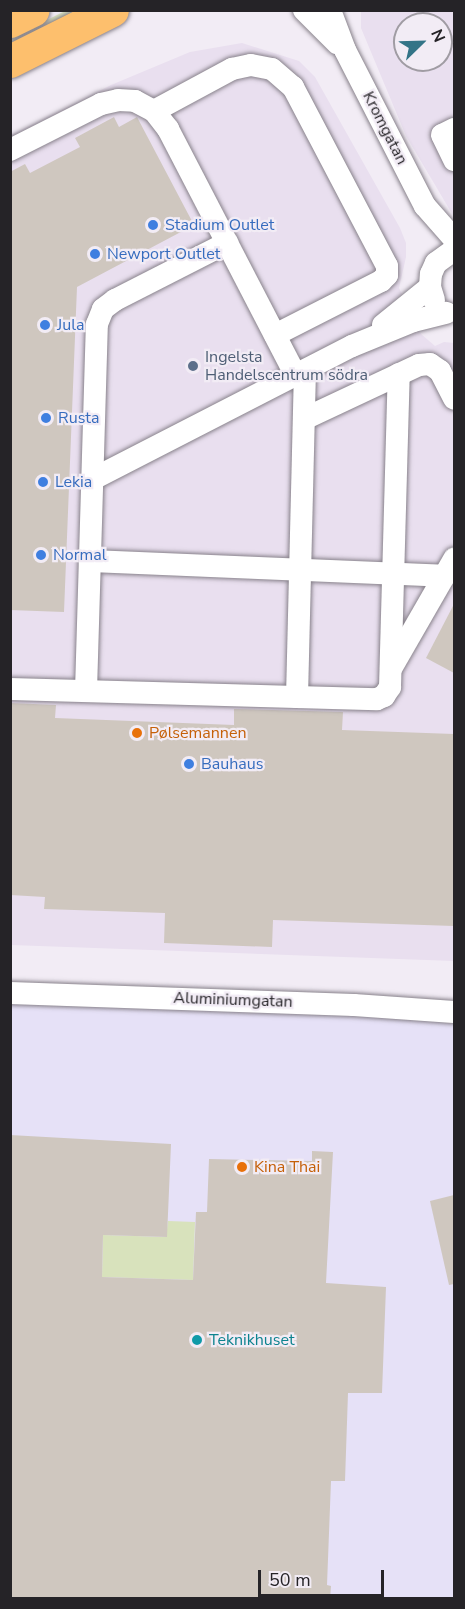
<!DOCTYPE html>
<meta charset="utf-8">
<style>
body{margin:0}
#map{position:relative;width:465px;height:1609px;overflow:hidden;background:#f2ecf5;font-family:"Nunito Sans",sans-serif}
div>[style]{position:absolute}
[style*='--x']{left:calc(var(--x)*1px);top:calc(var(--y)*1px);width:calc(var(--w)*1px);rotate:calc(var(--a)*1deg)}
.built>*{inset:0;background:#e9dfef}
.industrial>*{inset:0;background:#e6e1f7}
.green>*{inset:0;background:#d8e2bc}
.building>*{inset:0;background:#cfc7bf}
.roads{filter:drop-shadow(0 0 2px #88828b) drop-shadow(0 0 2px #88828b)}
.minor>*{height:22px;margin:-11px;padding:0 11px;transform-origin:11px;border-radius:11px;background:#fff}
.highway>*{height:33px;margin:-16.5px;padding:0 16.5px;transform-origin:16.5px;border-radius:16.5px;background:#fdbf6d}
.dots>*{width:16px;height:16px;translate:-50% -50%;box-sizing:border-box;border:3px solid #f2ecf5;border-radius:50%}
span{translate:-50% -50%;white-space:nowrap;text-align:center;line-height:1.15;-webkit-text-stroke:4.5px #f2ecf5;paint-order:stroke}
.street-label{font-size:16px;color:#252327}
.shop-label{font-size:16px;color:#366cbe}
.left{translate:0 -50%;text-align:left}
.service-label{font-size:16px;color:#4e5e75}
.food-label{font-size:16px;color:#c56008}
.culture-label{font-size:16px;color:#0d838f}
.frame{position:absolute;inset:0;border:12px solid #252327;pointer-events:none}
.north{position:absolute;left:393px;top:12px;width:60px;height:60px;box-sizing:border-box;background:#f2ecf5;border:2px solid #a09ca3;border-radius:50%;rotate:67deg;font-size:16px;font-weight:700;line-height:24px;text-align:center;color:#252327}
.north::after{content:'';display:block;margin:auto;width:21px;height:27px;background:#337487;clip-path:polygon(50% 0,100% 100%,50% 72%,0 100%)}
.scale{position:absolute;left:258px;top:1570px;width:126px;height:27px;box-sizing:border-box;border:3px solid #252327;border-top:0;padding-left:8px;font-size:18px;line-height:21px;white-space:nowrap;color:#252327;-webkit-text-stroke:4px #f2ecf5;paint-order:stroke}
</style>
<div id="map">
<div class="built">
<i style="clip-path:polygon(evenodd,361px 11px,454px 11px,454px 217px,406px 136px,361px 28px,361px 11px,405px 24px,441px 24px,441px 60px,405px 60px,405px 24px)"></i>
<i style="clip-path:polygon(242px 43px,299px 61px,315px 77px,400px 228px,406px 243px,406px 257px,399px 288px,421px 334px,435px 346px,444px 342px,454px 343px,454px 961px,11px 945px,11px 135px,111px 85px,190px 52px)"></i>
</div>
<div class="industrial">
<i style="clip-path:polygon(11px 1002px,383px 1014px,454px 1024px,454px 1598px,11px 1598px)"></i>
</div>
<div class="green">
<i style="clip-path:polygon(65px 11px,82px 11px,11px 47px,11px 38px)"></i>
<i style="clip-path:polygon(168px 1221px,195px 1222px,193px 1280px,102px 1277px,103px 1235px,166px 1237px)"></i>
</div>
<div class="building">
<i style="clip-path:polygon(114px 117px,119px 127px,137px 117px,194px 225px,77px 287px,64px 612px,10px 610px,10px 172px,25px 164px,30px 173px,80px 147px,75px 138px)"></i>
<i style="clip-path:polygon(454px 604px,454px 673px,426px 658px)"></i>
<i style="clip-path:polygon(10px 703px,56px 705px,55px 718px,234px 725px,234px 709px,343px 712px,342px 730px,454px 734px,454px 926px,273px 920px,272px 947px,164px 943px,165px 913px,44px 909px,45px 897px,10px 895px)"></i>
<i style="clip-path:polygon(10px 1135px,171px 1144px,167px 1237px,103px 1235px,102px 1277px,193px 1280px,196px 1212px,207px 1212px,209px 1159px,312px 1161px,312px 1151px,333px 1152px,326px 1283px,386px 1287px,382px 1393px,348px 1393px,345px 1481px,331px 1481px,327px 1585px,331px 1586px,330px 1599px,10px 1599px)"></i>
<i style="clip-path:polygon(454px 1195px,454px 1284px,449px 1285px,430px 1201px)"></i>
</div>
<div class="roads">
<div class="minor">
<i style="--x:304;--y:10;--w:47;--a:45"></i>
<i style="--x:330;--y:10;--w:43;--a:69.4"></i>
<i style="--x:345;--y:50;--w:175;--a:62.9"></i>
<i style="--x:425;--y:206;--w:44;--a:48.7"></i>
<i style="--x:154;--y:111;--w:89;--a:-28.3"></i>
<i style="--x:232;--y:69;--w:19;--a:-12"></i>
<i style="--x:251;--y:65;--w:21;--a:11"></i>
<i style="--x:272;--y:69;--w:28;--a:41"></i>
<i style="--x:293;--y:87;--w:202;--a:62.3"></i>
<i style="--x:387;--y:266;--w:9;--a:90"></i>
<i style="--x:387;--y:275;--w:8;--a:135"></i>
<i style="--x:381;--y:281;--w:119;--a:153"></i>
<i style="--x:454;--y:129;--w:13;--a:153"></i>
<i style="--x:442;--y:135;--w:28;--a:64"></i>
<i style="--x:10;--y:150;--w:102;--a:-26.8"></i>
<i style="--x:101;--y:104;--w:17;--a:-13"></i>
<i style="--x:118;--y:100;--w:17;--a:3"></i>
<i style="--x:135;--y:101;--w:21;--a:28"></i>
<i style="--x:154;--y:111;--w:23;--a:52"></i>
<i style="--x:168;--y:129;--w:278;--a:62.6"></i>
<i style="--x:434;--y:300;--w:14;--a:-107"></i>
<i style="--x:430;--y:287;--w:13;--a:-86"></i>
<i style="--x:431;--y:274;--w:12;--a:-66"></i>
<i style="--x:436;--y:263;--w:22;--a:-36"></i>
<i style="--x:383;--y:325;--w:60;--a:-39"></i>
<i style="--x:304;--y:419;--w:127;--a:-25.2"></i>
<i style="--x:419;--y:365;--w:11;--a:-5"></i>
<i style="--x:430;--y:364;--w:12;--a:35"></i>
<i style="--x:440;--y:371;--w:31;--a:63"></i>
<i style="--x:93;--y:479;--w:291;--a:-27.2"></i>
<i style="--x:352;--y:346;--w:66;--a:-22.3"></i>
<i style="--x:413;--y:321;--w:34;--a:-14"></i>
<i style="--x:90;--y:561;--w:355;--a:2.4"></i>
<i style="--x:392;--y:667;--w:125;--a:-60.1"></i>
<i style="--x:10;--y:689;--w:367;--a:1.6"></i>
<i style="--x:377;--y:699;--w:8;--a:-23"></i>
<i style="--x:384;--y:696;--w:11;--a:-56"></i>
<i style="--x:390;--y:687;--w:313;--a:-88.4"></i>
<i style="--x:86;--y:691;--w:367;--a:-88.3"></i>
<i style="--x:97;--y:324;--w:16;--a:-68"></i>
<i style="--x:103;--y:309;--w:15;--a:-37"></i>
<i style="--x:115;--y:300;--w:126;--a:-27"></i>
<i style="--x:297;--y:697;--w:326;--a:-88.6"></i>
<i style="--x:10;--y:993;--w:344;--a:2"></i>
<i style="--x:354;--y:1005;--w:100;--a:4"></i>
</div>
<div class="highway">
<i style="--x:10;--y:21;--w:25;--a:-26"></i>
<i style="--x:10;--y:61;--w:114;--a:-26.6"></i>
</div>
</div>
<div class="dots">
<i style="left:153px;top:225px;background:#3f7fe0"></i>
<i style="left:95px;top:254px;background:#3f7fe0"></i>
<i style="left:45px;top:325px;background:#3f7fe0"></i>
<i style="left:193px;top:366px;background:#5c6f8a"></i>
<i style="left:46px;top:418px;background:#3f7fe0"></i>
<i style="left:43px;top:482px;background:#3f7fe0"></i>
<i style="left:41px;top:555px;background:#3f7fe0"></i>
<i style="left:137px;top:733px;background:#e8710a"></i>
<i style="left:189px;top:764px;background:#3f7fe0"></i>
<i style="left:242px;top:1167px;background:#e8710a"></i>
<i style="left:197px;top:1340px;background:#0f9aa8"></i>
</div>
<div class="street-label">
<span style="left:385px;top:128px;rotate:63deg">Kromgatan</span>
<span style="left:233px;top:1000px;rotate:2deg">Aluminiumgatan</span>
</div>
<div class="shop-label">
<span class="left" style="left:165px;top:225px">Stadium Outlet</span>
<span class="left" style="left:107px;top:254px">Newport Outlet</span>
<span class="left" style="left:57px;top:325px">Jula</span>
<span class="left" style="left:58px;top:418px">Rusta</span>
<span class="left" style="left:55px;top:482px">Lekia</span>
<span class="left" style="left:53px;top:555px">Normal</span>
<span class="left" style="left:201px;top:764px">Bauhaus</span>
</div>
<div class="service-label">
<span class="left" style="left:205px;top:366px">Ingelsta<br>Handelscentrum södra</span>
</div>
<div class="food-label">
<span class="left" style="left:149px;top:733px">Pølsemannen</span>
<span class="left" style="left:254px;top:1167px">Kina Thai</span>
</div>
<div class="culture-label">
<span class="left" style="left:209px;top:1340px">Teknikhuset</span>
</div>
<div class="frame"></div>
<div class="north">N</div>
<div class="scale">50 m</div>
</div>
